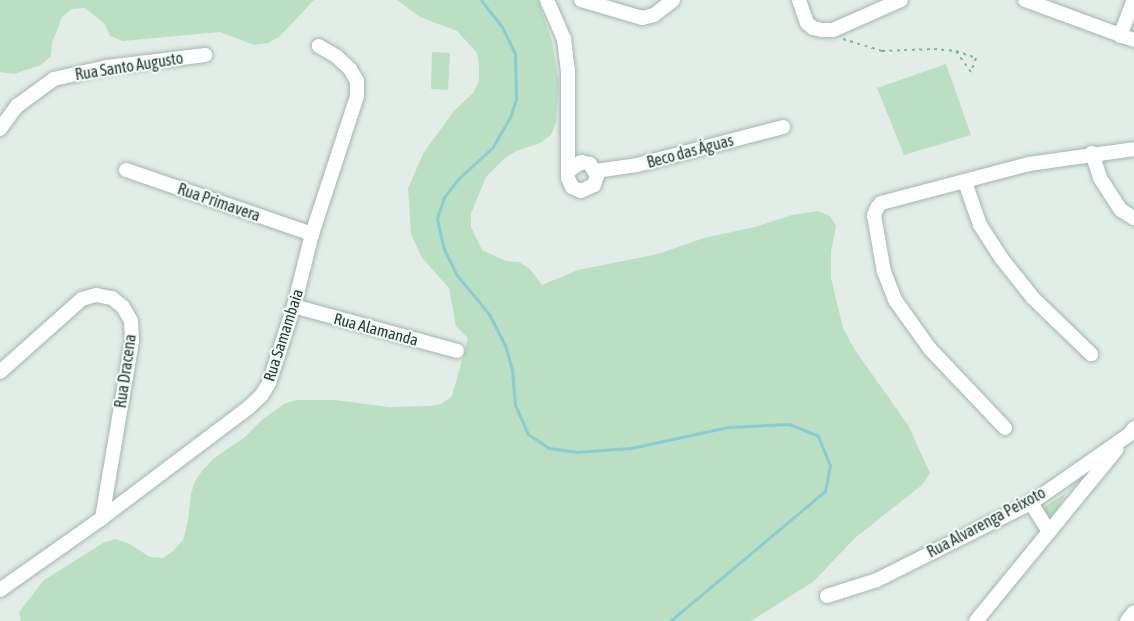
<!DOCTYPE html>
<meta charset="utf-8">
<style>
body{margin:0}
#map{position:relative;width:1134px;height:621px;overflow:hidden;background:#e3ede8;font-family:"Asap Condensed",sans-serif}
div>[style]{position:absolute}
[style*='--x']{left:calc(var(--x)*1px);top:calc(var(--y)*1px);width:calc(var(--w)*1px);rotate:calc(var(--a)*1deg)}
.green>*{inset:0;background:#bbdfc3}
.stream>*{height:3px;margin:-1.5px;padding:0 1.5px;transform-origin:1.5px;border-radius:1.5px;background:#89ccd4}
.path>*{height:2px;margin-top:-1px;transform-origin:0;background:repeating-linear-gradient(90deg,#82b2a1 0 3px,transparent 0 7.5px)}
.roads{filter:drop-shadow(0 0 2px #a5b5af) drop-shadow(0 0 2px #a5b5af)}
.minor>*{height:14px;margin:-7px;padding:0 7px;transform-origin:7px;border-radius:7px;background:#fff}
span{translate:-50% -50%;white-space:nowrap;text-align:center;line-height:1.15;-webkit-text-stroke:4.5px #f4f9f6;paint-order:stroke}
.street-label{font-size:16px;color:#223f36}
</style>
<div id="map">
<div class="green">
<i style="clip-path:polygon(0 0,314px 0,279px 37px,268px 43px,254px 45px,220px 32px,123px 41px,110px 36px,105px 24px,85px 8px,72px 9px,62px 17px,52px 43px,51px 56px,41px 65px,14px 74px,0 72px)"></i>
<i style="clip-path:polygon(397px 0,538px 0,543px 15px,552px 41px,559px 83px,556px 123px,551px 135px,540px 143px,516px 151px,504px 159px,486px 177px,471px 214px,471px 227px,482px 250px,506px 261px,519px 262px,530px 269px,542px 285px,578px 270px,658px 254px,704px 238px,755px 227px,792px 215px,818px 211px,830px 216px,836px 226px,831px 251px,831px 278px,843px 328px,855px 350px,908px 425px,930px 473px,922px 485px,855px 538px,813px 582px,751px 621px,21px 621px,19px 612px,44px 580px,103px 543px,115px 539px,128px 543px,150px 557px,163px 558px,173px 551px,183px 540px,188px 521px,191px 494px,195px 481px,202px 471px,213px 459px,245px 437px,263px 419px,284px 404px,296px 400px,335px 400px,389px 407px,429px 406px,441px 404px,452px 396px,468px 338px,456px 326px,449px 288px,422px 258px,411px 234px,408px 188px,424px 152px,454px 111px,474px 92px,479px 80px,479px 67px,477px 53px,457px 31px,420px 17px)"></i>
<i style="clip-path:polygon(432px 52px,450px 53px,448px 90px,431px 89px)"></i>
<i style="clip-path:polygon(946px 64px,971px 135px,904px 155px,877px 88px)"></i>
<i style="clip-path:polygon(1066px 493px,1051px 521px,1040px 510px)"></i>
</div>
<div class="stream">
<i style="--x:481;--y:0;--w:34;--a:52"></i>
<i style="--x:502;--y:27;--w:30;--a:64"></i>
<i style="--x:515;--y:54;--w:45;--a:88.7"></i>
<i style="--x:516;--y:99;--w:19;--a:108"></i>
<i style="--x:510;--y:117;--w:34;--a:120"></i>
<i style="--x:493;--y:147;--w:46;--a:137.6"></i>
<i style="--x:459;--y:178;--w:24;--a:128"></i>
<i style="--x:444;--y:197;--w:22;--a:108"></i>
<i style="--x:437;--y:218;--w:30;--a:78"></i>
<i style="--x:443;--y:247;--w:30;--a:64"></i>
<i style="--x:456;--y:274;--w:52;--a:50.5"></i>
<i style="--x:489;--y:314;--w:35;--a:63"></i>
<i style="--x:505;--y:345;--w:26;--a:74"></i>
<i style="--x:512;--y:370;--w:35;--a:85"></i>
<i style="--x:515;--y:405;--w:32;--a:66"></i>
<i style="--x:528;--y:434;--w:25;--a:34"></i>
<i style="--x:549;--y:448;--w:27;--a:8"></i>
<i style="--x:576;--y:452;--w:55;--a:-4.2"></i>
<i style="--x:631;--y:448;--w:99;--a:-12.2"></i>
<i style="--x:728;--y:427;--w:61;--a:-2.8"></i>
<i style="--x:789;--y:424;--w:31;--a:22"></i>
<i style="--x:818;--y:436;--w:31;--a:68"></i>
<i style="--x:830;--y:465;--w:26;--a:101"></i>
<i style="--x:825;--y:491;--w:202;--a:140"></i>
</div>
<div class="path">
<i style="--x:843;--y:39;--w:41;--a:17.1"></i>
<i style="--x:882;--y:51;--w:52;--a:-2.2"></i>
<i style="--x:934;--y:49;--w:22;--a:5"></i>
<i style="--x:956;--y:51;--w:21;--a:19"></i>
<i style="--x:976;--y:58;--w:15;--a:110"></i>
<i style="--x:971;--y:72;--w:26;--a:-126"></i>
</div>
<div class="roads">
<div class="minor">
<i style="--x:547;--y:0;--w:43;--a:66.4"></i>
<i style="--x:564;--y:39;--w:32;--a:83"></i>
<i style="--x:568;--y:71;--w:107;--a:90"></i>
<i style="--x:568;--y:178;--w:10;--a:66"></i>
<i style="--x:572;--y:187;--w:10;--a:24"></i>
<i style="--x:581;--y:191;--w:14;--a:-25"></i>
<i style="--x:594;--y:185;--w:9;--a:-72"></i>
<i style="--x:597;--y:176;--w:14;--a:-120"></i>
<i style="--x:590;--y:164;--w:9;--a:-167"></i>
<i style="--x:581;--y:162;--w:14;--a:144"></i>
<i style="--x:581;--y:0;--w:64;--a:16.4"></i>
<i style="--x:642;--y:18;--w:12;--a:-14"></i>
<i style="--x:654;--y:15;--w:24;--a:-38"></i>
<i style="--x:799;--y:0;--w:24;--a:71"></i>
<i style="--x:807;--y:23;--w:8;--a:40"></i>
<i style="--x:813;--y:28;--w:9;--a:13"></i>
<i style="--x:822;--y:30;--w:11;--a:0"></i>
<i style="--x:833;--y:30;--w:74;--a:-23.8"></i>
<i style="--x:1025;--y:0;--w:116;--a:20.2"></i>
<i style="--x:1120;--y:36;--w:39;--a:-69"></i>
<i style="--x:0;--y:129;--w:29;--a:-54"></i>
<i style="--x:17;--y:106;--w:46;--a:-36.1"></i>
<i style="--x:54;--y:79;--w:54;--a:-12.8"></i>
<i style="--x:107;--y:67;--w:99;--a:-7"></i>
<i style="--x:1092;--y:153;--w:26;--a:72"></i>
<i style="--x:1100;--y:178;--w:38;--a:57"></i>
<i style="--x:1121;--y:210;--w:15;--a:32"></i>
<i style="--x:126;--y:170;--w:197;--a:19"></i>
<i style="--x:596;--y:171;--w:41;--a:-8.3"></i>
<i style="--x:637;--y:165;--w:151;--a:-14.6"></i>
<i style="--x:965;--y:182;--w:46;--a:70.8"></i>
<i style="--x:980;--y:225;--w:40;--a:57.1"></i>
<i style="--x:1002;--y:259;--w:50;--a:51.5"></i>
<i style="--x:1033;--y:298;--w:81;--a:44"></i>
<i style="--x:294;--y:306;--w:169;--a:15.4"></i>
<i style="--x:0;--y:372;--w:110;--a:-41.7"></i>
<i style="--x:82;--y:299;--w:15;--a:-16"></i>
<i style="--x:96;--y:295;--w:16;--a:11"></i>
<i style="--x:112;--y:298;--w:14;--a:39"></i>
<i style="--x:123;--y:307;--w:16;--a:60"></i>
<i style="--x:131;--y:321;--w:20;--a:87"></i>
<i style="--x:132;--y:341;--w:180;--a:99.6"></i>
<i style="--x:1005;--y:428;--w:109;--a:-133.5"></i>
<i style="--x:930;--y:349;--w:60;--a:-125.5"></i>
<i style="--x:895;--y:300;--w:30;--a:-111"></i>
<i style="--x:884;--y:272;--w:58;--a:-100"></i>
<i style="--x:874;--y:215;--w:8;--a:-67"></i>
<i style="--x:877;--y:208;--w:6;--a:-51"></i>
<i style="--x:881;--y:203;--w:153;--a:-14.8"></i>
<i style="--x:1029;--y:164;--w:106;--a:-8.1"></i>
<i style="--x:1031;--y:503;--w:34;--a:58"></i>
<i style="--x:0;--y:590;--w:125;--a:-35.2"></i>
<i style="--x:102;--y:518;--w:183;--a:-37"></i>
<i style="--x:248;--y:408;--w:18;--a:-43"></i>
<i style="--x:261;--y:396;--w:15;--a:-58"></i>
<i style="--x:269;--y:383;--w:81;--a:-72"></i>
<i style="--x:294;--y:306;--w:74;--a:-76"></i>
<i style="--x:312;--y:234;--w:145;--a:-71.9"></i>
<i style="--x:357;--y:96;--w:15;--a:-90"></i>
<i style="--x:357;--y:81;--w:14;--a:-120"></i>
<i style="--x:350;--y:69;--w:19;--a:-137"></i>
<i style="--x:336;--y:56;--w:20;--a:-150"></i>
<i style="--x:827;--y:596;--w:52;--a:-17.7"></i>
<i style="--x:877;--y:580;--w:172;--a:-26.6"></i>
<i style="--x:1031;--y:503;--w:121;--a:-34.9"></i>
<i style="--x:1130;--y:434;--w:7;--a:-56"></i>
<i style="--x:976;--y:621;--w:222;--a:-50.7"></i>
<i style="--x:1127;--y:621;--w:11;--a:-52"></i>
</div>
</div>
<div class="street-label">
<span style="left:129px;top:66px;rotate:-9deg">Rua Santo Augusto</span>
<span style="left:690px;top:151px;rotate:-15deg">Beco das Águas</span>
<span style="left:219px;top:202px;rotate:19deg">Rua Primavera</span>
<span style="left:376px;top:329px;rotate:15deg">Rua Alamanda</span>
<span style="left:283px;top:335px;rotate:-72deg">Rua Samambaia</span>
<span style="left:125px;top:371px;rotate:-82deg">Rua Dracena</span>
<span style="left:986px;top:522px;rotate:-28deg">Rua Alvarenga Peixoto</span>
</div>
</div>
